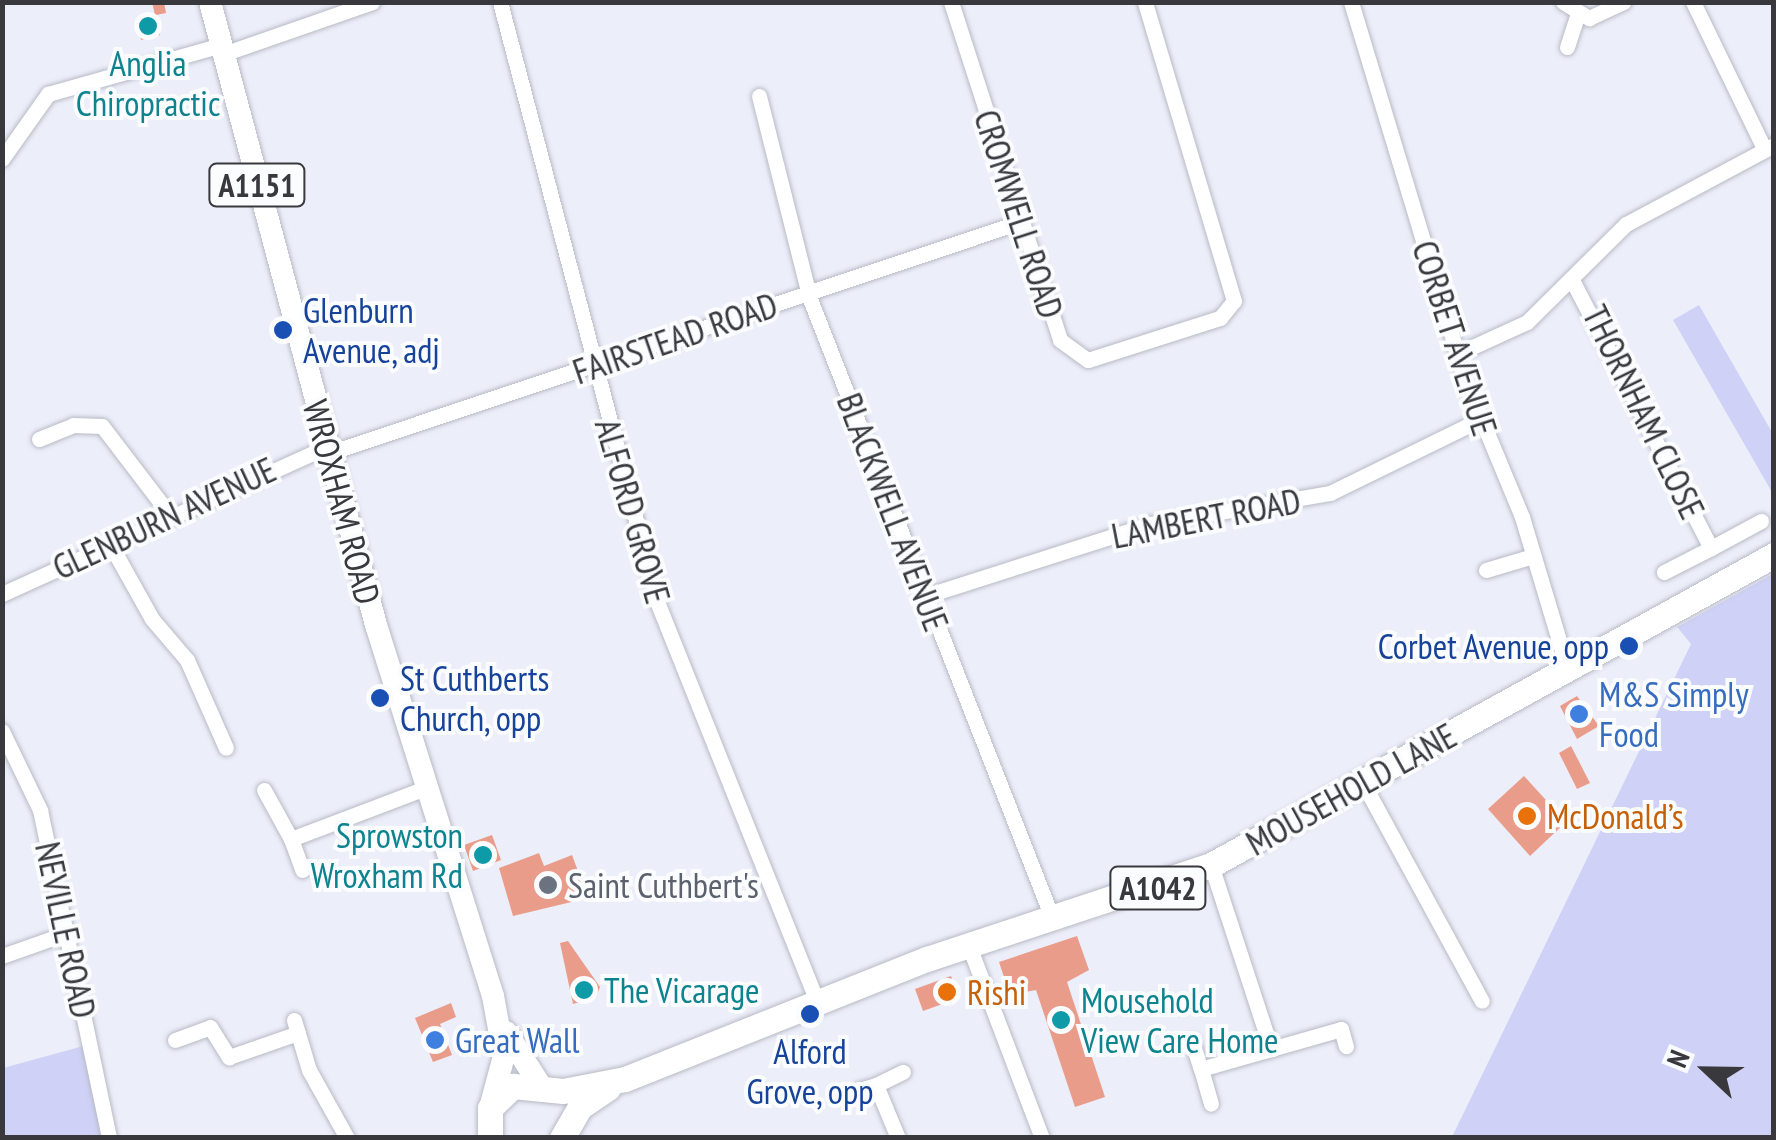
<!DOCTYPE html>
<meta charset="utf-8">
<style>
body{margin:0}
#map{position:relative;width:1776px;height:1140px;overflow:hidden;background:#eceef9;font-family:"PT Sans Narrow",sans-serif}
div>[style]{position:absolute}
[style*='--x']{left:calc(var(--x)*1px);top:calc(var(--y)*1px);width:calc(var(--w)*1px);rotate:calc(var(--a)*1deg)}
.green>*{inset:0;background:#cfd2f6}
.building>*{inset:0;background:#ea9c8b}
.roads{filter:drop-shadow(0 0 2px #b8bac5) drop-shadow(0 0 2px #b8bac5)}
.minor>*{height:15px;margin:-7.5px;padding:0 7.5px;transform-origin:7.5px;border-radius:7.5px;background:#fff}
.primary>*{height:22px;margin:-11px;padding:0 11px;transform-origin:11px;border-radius:11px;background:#fff}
.trunk>*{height:25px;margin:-12.5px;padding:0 12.5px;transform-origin:12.5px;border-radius:12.5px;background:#fff}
.dots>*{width:28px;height:28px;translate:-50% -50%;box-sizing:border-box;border:5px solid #fbfcfe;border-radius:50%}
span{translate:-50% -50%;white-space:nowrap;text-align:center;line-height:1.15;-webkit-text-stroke:8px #fbfcfe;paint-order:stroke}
.shield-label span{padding:2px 8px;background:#fbfcfe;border:2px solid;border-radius:8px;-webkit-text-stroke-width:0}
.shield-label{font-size:32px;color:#38383d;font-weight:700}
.culture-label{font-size:35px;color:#0d838f}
.right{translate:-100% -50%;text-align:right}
.left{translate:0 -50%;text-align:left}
.street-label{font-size:35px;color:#38383d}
.transit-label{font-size:35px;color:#164399}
.shop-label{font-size:35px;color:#366cbe}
.food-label{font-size:35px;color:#c56008}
.worship-label{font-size:35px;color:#5b616d}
.frame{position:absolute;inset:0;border:5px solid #38383d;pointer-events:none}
.north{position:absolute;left:1656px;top:1020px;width:100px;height:100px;-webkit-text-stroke:8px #fbfcfe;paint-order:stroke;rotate:292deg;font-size:28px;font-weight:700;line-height:40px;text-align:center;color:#38383d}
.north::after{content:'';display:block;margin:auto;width:35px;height:45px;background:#38383d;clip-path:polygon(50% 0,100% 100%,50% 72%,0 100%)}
</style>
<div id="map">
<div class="green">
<i style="clip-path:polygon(1699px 305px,1773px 434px,1773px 494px,1673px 320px)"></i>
<i style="clip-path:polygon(1773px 574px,1773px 1137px,1452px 1137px,1691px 644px,1677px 627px)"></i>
<i style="clip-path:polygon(87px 1045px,107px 1137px,3px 1138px,3px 1068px)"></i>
</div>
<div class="building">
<i style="clip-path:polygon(152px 2px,164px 2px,166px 13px,156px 15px,160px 35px,141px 40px,136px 19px,155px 15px)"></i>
<i style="clip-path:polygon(1577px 696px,1599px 726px,1577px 739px,1560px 706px)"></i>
<i style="clip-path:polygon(1571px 746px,1590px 783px,1577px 789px,1559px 753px)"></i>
<i style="clip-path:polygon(1524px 776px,1566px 822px,1530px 856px,1488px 809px)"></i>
<i style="clip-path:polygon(492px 835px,501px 860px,473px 871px,464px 845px)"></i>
<i style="clip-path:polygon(539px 853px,544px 866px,572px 855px,588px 898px,513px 916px,499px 868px)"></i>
<i style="clip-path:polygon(1077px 936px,1089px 970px,1067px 982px,1105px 1097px,1075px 1107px,1036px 990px,1010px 995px,999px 962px)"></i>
<i style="clip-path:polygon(568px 941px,600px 987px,596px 997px,573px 1004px,560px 943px)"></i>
<i style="clip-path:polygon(951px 976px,959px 998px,923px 1011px,915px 989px)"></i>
<i style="clip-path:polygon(451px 1003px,456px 1017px,440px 1024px,452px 1055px,433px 1062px,415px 1018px)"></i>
</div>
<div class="roads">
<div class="minor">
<i style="--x:500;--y:2;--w:622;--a:75.29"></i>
<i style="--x:658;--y:604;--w:429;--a:68.2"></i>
<i style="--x:951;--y:2;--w:355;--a:72.1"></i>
<i style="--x:1060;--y:340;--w:34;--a:36"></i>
<i style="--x:1088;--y:360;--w:139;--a:-17.7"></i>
<i style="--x:1220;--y:318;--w:22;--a:-51"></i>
<i style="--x:1234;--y:301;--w:312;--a:-106.6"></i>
<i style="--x:1351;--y:2;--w:392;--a:73.2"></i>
<i style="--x:1464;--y:377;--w:152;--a:67.5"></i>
<i style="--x:1522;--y:517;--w:160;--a:73.3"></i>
<i style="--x:1563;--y:2;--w:31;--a:32"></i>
<i style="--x:1589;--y:18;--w:38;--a:-25"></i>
<i style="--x:1693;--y:2;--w:160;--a:64.1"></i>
<i style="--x:1567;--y:47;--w:32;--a:-72"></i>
<i style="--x:223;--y:54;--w:158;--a:-19.2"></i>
<i style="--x:759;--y:96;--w:209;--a:75.9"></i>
<i style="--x:810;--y:299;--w:667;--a:68.63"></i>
<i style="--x:2;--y:159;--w:80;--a:-54.7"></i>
<i style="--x:48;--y:94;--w:180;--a:-15.8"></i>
<i style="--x:1572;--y:280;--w:302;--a:62.6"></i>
<i style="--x:1711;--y:548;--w:53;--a:152.9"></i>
<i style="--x:1457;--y:354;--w:77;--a:-24.6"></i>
<i style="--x:1527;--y:322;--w:139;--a:-44.7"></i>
<i style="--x:1626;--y:224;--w:168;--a:-28.1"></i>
<i style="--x:39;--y:439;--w:37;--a:-22"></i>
<i style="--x:73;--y:425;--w:29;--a:2"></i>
<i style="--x:102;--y:426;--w:112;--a:52.6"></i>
<i style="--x:329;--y:453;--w:729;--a:-18.48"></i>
<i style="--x:109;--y:542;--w:88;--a:60.8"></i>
<i style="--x:152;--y:619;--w:54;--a:49.5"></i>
<i style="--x:187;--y:660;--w:96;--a:66.1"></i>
<i style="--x:1711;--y:548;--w:57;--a:-28.4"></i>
<i style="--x:1486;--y:570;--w:49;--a:-16.6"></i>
<i style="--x:2;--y:594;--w:358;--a:-24.4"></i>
<i style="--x:925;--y:596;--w:236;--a:-17.7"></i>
<i style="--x:1150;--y:524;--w:183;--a:-9.8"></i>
<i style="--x:1330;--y:493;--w:166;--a:-26.1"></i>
<i style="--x:2;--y:731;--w:88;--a:64.3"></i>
<i style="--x:40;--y:810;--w:335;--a:78.1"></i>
<i style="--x:1363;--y:783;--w:248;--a:61.4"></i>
<i style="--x:264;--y:790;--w:56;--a:61.1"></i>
<i style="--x:291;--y:839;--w:143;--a:-20.8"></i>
<i style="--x:291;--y:839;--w:33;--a:70"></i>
<i style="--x:1211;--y:865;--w:194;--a:71.9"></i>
<i style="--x:1271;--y:1049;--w:73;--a:164.1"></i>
<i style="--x:1201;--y:1069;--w:36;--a:74"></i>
<i style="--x:969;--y:946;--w:205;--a:69.2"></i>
<i style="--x:2;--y:956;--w:69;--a:-19.5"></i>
<i style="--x:294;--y:1020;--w:52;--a:73.3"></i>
<i style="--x:309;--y:1070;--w:78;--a:60.8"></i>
<i style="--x:175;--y:1040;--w:37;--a:-20"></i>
<i style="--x:210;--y:1027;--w:36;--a:58"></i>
<i style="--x:229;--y:1057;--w:73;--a:-19.2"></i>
<i style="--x:1192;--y:1042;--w:28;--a:72"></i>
<i style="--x:1271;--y:1049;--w:73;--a:-15.9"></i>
<i style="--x:1341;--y:1029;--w:18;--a:74"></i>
<i style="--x:876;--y:1085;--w:30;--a:-26"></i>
<i style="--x:859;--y:1090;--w:18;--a:-16"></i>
<i style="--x:876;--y:1085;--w:57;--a:67.5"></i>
</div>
<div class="primary">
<i style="--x:210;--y:2;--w:645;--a:75.08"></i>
<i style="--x:376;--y:625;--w:389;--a:72.5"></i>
<i style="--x:493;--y:996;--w:61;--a:79.6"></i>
<i style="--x:504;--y:1056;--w:54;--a:105.1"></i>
<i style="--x:506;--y:1032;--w:63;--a:57.3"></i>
</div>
<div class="trunk">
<i style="--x:490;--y:1138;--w:30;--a:-90"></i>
<i style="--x:490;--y:1108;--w:32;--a:-44"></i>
<i style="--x:513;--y:1086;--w:50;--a:5.7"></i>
<i style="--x:563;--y:1091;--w:63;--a:-11"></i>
<i style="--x:625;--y:1079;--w:325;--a:-21.7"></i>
<i style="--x:927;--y:959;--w:299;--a:-18.3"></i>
<i style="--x:1211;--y:865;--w:643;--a:-28.84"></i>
<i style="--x:562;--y:1138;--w:36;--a:-60"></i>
<i style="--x:580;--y:1107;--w:34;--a:-34"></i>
</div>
</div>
<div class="dots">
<i style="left:148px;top:26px;background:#0f9aa8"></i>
<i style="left:283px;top:330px;background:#1a4fb4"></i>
<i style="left:1629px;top:646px;background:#1a4fb4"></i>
<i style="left:380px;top:698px;background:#1a4fb4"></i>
<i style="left:1579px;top:714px;background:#3f7fe0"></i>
<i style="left:1527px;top:816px;background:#e8710a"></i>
<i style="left:483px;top:855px;background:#0f9aa8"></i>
<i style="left:548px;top:885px;background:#6b7280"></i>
<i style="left:584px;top:990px;background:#0f9aa8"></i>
<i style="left:947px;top:992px;background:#e8710a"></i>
<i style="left:810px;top:1014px;background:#1a4fb4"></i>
<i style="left:1061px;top:1020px;background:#0f9aa8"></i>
<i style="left:435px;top:1040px;background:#3f7fe0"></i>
</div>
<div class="shield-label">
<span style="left:257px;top:185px">A1151</span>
<span style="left:1158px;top:888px">A1042</span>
</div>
<div class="culture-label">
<span style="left:148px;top:83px">Anglia<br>Chiropractic</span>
<span class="right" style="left:463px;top:855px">Sprowston<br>Wroxham Rd</span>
<span class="left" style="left:604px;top:990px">The Vicarage</span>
<span class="left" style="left:1081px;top:1020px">Mousehold<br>View Care Home</span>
</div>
<div class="street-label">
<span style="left:1019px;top:214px;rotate:72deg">CROMWELL ROAD</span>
<span style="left:675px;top:338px;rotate:-19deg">FAIRSTEAD ROAD</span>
<span style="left:1455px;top:338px;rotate:72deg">CORBET AVENUE</span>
<span style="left:1644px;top:412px;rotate:64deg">THORNHAM CLOSE</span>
<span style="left:342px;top:502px;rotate:75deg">WROXHAM ROAD</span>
<span style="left:633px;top:511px;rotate:74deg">ALFORD GROVE</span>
<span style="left:893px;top:512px;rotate:69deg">BLACKWELL AVENUE</span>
<span style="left:164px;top:518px;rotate:-25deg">GLENBURN AVENUE</span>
<span style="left:1206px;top:518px;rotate:-11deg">LAMBERT ROAD</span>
<span style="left:1351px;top:789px;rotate:-29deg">MOUSEHOLD LANE</span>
<span style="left:66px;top:930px;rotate:78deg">NEVILLE ROAD</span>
</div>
<div class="transit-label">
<span class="left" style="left:303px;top:330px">Glenburn<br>Avenue, adj</span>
<span class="right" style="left:1609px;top:646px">Corbet Avenue, opp</span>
<span class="left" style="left:400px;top:698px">St Cuthberts<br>Church, opp</span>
<span style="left:810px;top:1071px">Alford<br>Grove, opp</span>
</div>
<div class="shop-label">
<span class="left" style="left:1599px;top:714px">M&amp;S Simply<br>Food</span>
<span class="left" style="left:455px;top:1040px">Great Wall</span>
</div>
<div class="food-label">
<span class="left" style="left:1547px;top:816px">McDonald’s</span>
<span class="left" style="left:967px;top:992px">Rishi</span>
</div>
<div class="worship-label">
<span class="left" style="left:568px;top:885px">Saint Cuthbert's</span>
</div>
<div class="frame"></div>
<div class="north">N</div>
</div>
